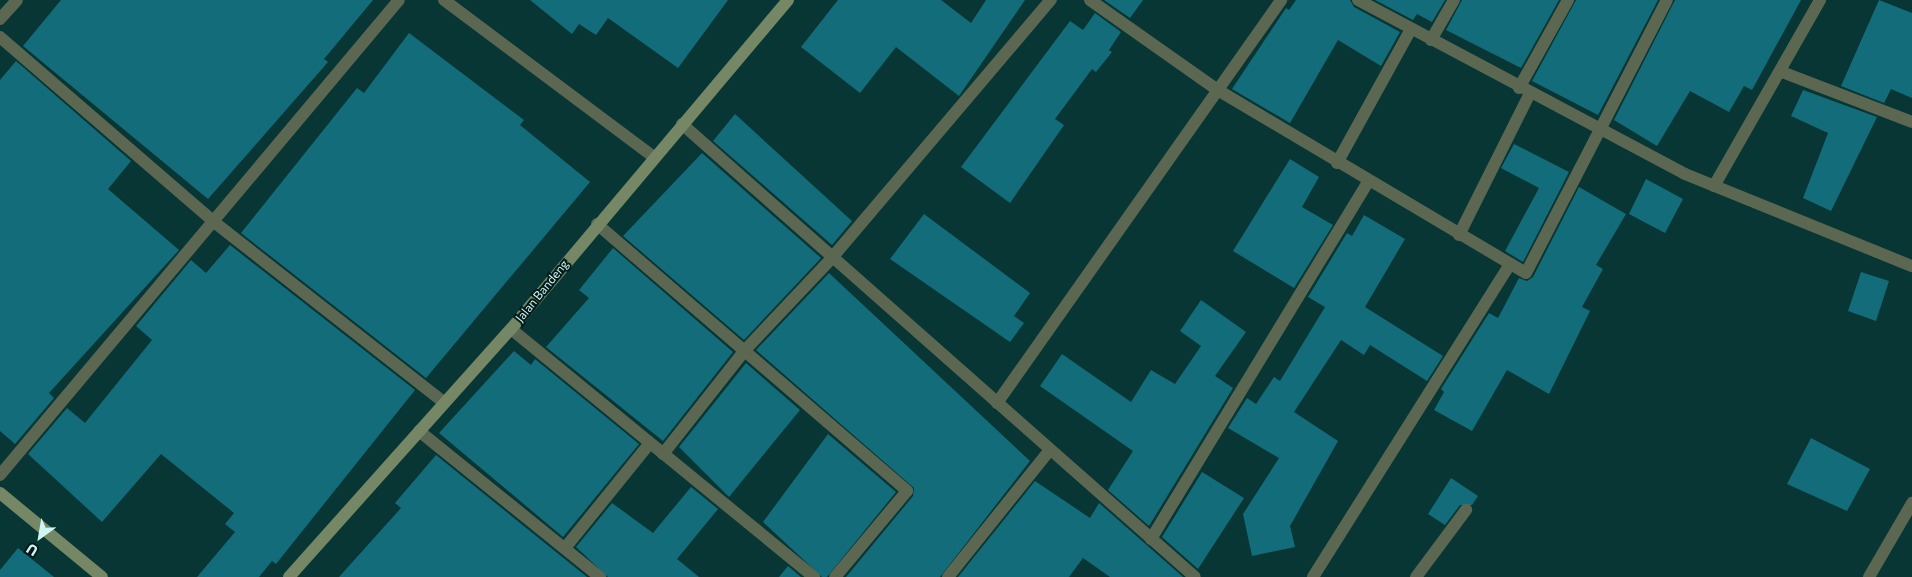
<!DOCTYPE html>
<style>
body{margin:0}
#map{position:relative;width:1912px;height:577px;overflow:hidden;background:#073634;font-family:Commissioner,sans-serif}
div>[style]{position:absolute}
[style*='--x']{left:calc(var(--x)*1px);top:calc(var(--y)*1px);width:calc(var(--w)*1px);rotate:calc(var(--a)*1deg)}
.building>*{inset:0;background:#136c7a}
.lane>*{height:12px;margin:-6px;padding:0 6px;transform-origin:6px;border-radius:6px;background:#5c6752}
.street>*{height:12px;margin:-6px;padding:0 6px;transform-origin:6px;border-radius:6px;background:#5c6752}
.secondary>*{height:12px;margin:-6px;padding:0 6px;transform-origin:6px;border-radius:6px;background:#758765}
span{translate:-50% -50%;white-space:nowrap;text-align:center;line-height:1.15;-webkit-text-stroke:4px #021b1a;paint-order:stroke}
.street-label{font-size:12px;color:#cff5f2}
.north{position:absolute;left:15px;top:512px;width:50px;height:50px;-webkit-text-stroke:4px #021b1a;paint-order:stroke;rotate:212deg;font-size:14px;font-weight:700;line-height:20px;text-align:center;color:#cff5f2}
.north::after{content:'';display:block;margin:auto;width:18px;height:22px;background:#cff5f2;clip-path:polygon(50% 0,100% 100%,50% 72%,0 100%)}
</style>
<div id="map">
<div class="building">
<i style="clip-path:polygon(61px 0,373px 0,324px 59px,328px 62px,208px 199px,23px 46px)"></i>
<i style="clip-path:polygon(530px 0,728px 0,678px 68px,608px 18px,596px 35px,579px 24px,572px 34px)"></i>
<i style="clip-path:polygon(838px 0,941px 0,971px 23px,986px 0,1025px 0,959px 96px,896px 47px,860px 93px,801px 47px)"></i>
<i style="clip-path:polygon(1104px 0,1143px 0,1130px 18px)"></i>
<i style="clip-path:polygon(1296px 0,1350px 0,1354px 7px,1400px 32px,1381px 66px,1338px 40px,1290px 123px,1232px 89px,1286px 8px,1289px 10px)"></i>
<i style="clip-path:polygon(1375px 0,1445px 0,1432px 22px,1417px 14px,1413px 20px)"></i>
<i style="clip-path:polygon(1462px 0,1559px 0,1521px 68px,1446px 30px)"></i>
<i style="clip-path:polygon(1576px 0,1658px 0,1598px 115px,1532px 81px)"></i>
<i style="clip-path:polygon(1675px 0,1801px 0,1752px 90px,1744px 86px,1729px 112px,1690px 91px,1657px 146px,1614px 120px)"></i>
<i style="clip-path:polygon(1879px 0,1912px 13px,1912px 98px,1891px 89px,1884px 103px,1841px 86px)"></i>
<i style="clip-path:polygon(1095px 13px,1121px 32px,1109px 50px,1112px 52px,1096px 72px,1092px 69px,1055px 119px,1064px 125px,1010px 203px,961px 167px,1070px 21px,1083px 30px)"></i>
<i style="clip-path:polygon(409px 33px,524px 120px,520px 125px,590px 182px,426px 378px,241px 233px,357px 88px,364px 93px)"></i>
<i style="clip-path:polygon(16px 61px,131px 161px,108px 189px,179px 250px,49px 393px,54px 398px,15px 444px,0 431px,0 80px)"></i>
<i style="clip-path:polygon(1803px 90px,1877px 117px,1831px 211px,1803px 198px,1828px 133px,1791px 116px)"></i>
<i style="clip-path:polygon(735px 114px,852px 221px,832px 245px,713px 141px)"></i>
<i style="clip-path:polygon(1514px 144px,1569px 172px,1523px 262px,1505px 251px,1539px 188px,1501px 168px)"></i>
<i style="clip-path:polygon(702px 153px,821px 258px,744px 340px,623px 236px)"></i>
<i style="clip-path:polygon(1290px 159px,1319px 177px,1302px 207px,1333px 225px,1294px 288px,1233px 251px)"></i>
<i style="clip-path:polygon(1646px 179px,1683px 199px,1665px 233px,1629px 214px)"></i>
<i style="clip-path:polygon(1579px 187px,1626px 214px,1596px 265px,1603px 269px,1582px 307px,1590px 311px,1549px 394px,1507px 370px,1472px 431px,1434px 410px,1444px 392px,1441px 389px,1489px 313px,1498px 318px,1519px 278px,1527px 281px,1533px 277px)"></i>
<i style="clip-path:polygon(924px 214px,1030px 293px,1014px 316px,1024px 323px,1010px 342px,890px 259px)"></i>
<i style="clip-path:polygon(1364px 215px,1405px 239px,1365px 307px,1443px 356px,1427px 381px,1370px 345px,1364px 355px,1341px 340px,1294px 412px,1338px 441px,1290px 526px,1295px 547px,1252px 556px,1243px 514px,1279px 458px,1228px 428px,1247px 398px,1256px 404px,1274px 377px,1280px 381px,1325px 307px,1308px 297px,1347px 233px,1352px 236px)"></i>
<i style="clip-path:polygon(230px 245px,415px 390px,276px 564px,272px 561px,259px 577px,197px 577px,235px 532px,225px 524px,234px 513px,161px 454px,102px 522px,28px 454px,67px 408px,85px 423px,152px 340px,136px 326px,191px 260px,206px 273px)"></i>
<i style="clip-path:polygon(613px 248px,733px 352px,663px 441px,546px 347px,589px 298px,579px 290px)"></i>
<i style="clip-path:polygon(1861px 272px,1889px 281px,1876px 321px,1848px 311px)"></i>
<i style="clip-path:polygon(829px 273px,1030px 461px,940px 577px,846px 577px,913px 496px,914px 488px,756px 350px)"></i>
<i style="clip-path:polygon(1201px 300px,1246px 332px,1215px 376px,1233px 388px,1149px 526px,1108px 490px,1133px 451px,1040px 386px,1062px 354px,1131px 402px,1151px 370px,1175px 384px,1201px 346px,1180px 331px)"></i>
<i style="clip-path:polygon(514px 351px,531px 365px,535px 359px,639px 444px,563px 537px,439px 433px)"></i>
<i style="clip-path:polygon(746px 363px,800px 410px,729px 497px,679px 447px)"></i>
<i style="clip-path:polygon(828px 434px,896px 492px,827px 577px,822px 577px,763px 522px)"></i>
<i style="clip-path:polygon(1811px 438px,1870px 469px,1847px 511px,1787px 484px)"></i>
<i style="clip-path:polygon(436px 455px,587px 577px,339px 577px,401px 508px,395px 503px)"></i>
<i style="clip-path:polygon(1202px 472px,1244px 498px,1198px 569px,1162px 537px)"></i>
<i style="clip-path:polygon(1451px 478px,1478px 496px,1472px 505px,1460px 505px,1445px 525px,1428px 514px)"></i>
<i style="clip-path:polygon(1035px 481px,1090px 518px,1099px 503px,1183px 577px,1110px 577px,1083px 558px,1069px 577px,958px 577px)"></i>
<i style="clip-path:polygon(691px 487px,718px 509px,677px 559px,699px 577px,608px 577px,576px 547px,612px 503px,653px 533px)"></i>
<i style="clip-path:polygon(18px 548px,54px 577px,0 577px,0 570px)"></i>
<i style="clip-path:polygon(788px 566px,801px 577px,779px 577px)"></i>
</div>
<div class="lane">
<i style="--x:0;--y:37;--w:283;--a:40.8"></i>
<i style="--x:214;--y:222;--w:290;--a:38.1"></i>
<i style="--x:0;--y:475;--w:620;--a:-49.97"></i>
</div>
<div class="street">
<i style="--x:444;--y:0;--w:262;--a:36.8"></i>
<i style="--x:1090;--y:0;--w:154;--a:35.2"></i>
<i style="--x:1216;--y:89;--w:360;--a:30.7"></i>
<i style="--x:1526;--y:273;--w:307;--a:-62.7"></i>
<i style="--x:1358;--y:0;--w:370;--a:28"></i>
<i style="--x:1685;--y:174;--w:245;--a:22.1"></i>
<i style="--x:0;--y:19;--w:25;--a:-48"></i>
<i style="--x:1431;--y:40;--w:46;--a:-60.1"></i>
<i style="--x:1782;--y:72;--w:139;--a:21"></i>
<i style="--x:1519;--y:88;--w:101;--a:-60.9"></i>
<i style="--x:682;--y:124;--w:684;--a:41.45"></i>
<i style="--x:1337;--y:163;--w:153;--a:-61.1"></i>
<i style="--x:1714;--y:186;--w:214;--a:-60.3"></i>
<i style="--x:597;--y:224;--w:409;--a:40.7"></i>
<i style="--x:907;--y:491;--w:112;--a:129.9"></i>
<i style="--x:1459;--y:235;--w:157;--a:-63.4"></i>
<i style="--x:511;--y:329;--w:392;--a:39.3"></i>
<i style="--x:997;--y:403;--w:493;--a:-54.8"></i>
<i style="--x:419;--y:431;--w:233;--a:38.9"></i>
<i style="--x:663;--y:454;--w:134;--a:-51.7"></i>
<i style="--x:746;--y:349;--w:124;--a:-46.6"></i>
<i style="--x:831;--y:259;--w:340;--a:-49.7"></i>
<i style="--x:1151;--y:539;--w:419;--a:-58.7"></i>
<i style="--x:565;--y:548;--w:135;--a:-51"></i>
<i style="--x:948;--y:577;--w:160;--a:-51.3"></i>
<i style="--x:1313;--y:577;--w:370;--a:-57.8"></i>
<i style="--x:1416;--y:577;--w:84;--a:-53.3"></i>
<i style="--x:1869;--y:577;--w:86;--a:-59.8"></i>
</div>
<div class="secondary">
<i style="--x:0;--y:493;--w:132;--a:39.5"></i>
<i style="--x:289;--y:577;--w:333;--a:-48.2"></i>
<i style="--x:511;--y:329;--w:430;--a:-49.9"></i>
</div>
<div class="street-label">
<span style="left:542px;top:291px;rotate:-51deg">Jalan Bandeng</span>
</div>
<div class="north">U</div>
</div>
